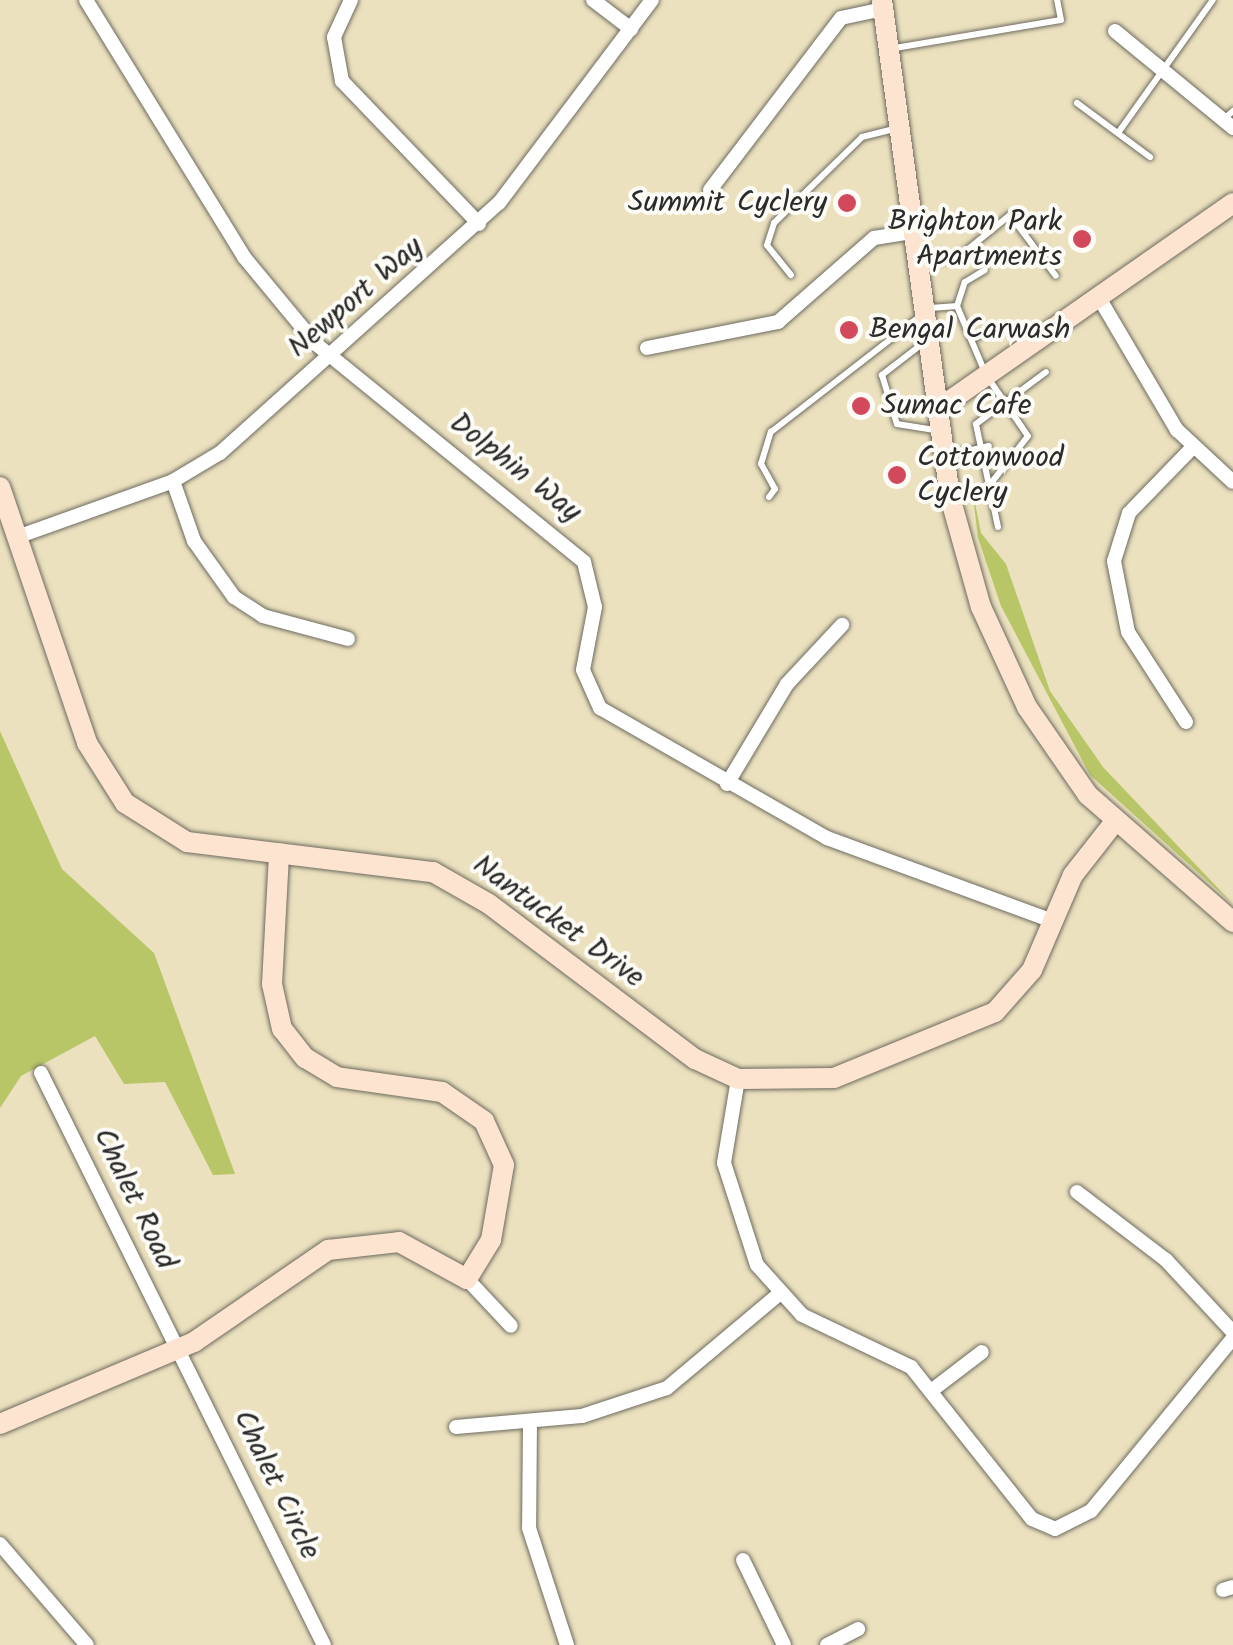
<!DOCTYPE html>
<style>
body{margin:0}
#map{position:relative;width:1233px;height:1645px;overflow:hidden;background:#ebe1bf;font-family:Kalam,sans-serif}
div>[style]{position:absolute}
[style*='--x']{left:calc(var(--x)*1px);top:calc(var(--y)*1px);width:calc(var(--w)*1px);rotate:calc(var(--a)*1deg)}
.green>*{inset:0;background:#b9c668}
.roads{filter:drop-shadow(0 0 2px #6e6b5f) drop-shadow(0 0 2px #6e6b5f)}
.lane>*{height:6px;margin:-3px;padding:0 3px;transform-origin:3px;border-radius:3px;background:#fff}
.street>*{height:14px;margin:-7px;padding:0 7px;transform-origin:7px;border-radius:7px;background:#fff}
.secondary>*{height:20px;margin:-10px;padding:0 10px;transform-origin:10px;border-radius:10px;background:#fde4d1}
.dots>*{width:28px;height:28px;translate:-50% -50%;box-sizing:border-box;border:5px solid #fdfcf7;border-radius:50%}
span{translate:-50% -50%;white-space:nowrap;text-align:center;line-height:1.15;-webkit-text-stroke:8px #fdfcf7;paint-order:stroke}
.poi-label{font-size:30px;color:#2b2b2b}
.right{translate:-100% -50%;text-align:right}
.left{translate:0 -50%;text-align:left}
.street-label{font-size:30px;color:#2b2b2b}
</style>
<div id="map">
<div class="green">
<i style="clip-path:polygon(972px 488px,981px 533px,1006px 564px,1050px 691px,1103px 767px,1233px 904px,1090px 775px,1001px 606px,978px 538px)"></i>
<i style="clip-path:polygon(0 731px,62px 869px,154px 953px,235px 1174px,213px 1175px,165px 1082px,124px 1084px,95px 1036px,21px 1076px,0 1108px)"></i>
</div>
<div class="roads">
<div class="lane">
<i style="--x:895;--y:48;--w:168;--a:-9.6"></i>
<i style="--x:1061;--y:20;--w:20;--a:-101"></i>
<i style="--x:1077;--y:103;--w:91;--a:36.5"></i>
<i style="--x:1225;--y:118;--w:11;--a:-41"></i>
<i style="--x:1118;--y:133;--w:163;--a:-54.5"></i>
<i style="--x:922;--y:266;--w:42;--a:-16.7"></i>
<i style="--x:962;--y:254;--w:62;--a:-39.1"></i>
<i style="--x:1010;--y:215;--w:76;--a:53"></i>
<i style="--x:791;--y:275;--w:38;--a:-129"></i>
<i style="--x:767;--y:245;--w:23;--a:-72"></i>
<i style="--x:774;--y:223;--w:123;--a:-44.3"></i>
<i style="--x:862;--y:137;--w:34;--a:-14"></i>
<i style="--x:957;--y:306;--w:25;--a:-72"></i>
<i style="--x:965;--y:282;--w:23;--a:-31"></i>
<i style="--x:930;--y:308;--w:27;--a:-4"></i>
<i style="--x:957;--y:306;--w:75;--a:67.2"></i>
<i style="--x:986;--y:375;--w:74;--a:55.5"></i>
<i style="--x:1028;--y:436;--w:65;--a:128.1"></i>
<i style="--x:971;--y:339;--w:24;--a:-24"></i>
<i style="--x:926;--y:341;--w:56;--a:142.3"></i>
<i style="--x:882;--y:375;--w:51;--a:73"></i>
<i style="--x:897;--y:424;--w:38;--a:9"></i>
<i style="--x:947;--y:456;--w:43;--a:-13.4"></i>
<i style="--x:769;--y:497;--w:10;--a:-53"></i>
<i style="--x:775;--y:489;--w:29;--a:-119"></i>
<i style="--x:761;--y:464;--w:34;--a:-73"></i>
<i style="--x:771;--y:432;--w:191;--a:-37.8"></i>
<i style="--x:998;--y:527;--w:105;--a:-102.1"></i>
<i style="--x:976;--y:424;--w:87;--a:-36.6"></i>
</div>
<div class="street">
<i style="--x:86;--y:0;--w:302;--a:58.4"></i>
<i style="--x:244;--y:257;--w:113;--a:50.4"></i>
<i style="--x:316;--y:344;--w:345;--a:39.1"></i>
<i style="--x:584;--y:562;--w:46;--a:76.3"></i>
<i style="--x:595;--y:607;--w:64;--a:100.8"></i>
<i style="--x:583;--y:670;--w:42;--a:65.9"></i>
<i style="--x:600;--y:708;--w:262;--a:29.8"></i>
<i style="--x:827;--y:838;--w:241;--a:20.2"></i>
<i style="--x:351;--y:0;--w:41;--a:114.7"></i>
<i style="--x:334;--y:37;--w:45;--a:79.7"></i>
<i style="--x:342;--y:81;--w:198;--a:46.2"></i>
<i style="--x:593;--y:0;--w:48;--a:37.3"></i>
<i style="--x:1115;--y:31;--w:153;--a:39.4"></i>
<i style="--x:710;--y:190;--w:216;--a:-52.7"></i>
<i style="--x:841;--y:18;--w:43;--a:-12.1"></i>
<i style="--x:1098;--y:296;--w:156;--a:59.5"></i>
<i style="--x:1177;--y:430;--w:76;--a:42.9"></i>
<i style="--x:647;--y:348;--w:134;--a:-11.2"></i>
<i style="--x:778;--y:322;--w:128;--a:-41.2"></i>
<i style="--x:874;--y:238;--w:38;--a:-9"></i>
<i style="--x:173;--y:481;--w:64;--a:70.7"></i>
<i style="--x:194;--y:541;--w:69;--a:54.5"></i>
<i style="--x:234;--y:597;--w:35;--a:33"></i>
<i style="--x:263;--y:616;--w:88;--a:15.1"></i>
<i style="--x:17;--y:537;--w:166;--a:-19.7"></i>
<i style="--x:173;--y:481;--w:55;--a:-30.8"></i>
<i style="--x:220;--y:453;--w:375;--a:-41.9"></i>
<i style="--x:499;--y:203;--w:254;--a:-53"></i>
<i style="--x:1186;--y:722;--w:107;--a:-122.8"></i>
<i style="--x:1128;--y:632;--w:72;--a:-101.2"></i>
<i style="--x:1114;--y:561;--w:50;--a:-72.6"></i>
<i style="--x:1129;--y:513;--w:91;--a:-45.9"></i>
<i style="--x:727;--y:784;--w:117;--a:-59"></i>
<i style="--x:787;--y:684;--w:81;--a:-47"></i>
<i style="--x:41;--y:1073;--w:638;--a:63.68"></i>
<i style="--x:738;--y:1079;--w:85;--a:99.5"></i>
<i style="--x:724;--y:1163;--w:107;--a:72.1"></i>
<i style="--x:757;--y:1265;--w:67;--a:48"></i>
<i style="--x:802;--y:1315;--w:121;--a:25.5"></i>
<i style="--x:911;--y:1367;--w:194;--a:51.5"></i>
<i style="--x:1032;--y:1519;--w:25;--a:23"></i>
<i style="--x:1055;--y:1529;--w:40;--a:-26.6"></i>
<i style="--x:1091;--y:1511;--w:224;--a:-50.6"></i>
<i style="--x:1077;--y:1192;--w:112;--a:37.4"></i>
<i style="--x:1166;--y:1260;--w:98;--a:47.1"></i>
<i style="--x:467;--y:1279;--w:64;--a:46.9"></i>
<i style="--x:931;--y:1391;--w:64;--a:-37.4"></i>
<i style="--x:530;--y:1422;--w:106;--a:90.5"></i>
<i style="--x:529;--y:1528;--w:123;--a:72"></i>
<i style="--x:456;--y:1427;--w:126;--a:-5"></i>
<i style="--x:582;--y:1416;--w:89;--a:-18.2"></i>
<i style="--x:667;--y:1388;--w:146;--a:-40"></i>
<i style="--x:0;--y:1544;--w:133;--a:49.3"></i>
<i style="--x:743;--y:1560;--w:94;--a:64.2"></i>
<i style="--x:1223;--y:1590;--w:10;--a:-17"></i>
<i style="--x:827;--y:1645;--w:35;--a:-27"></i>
</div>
<div class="secondary">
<i style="--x:882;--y:0;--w:502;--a:82.21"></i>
<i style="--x:950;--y:497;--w:114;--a:74.3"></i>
<i style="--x:981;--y:607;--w:110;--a:65.3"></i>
<i style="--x:1027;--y:707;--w:107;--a:55.3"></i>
<i style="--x:1088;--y:795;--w:193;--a:41.2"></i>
<i style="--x:938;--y:409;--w:360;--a:-34.9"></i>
<i style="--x:0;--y:487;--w:270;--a:71.2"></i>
<i style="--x:87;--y:743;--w:71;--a:57.7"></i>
<i style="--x:125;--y:803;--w:73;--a:32.2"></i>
<i style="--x:187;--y:842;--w:248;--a:7"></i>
<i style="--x:433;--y:872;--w:64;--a:29.7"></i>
<i style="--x:489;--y:904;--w:258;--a:37"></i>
<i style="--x:695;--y:1059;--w:47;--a:24.9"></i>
<i style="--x:738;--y:1079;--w:96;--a:-0.6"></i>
<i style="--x:834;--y:1078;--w:174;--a:-22.3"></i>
<i style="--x:995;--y:1012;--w:56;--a:-48.6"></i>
<i style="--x:1032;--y:970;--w:103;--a:-66.7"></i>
<i style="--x:1073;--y:875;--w:65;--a:-51.9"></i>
<i style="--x:0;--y:1424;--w:211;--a:-22.9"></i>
<i style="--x:194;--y:1342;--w:163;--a:-34.5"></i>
<i style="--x:328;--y:1250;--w:71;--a:-6.4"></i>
<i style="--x:399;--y:1242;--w:77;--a:28.6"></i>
<i style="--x:467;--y:1279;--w:46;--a:-58.4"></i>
<i style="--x:491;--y:1240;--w:76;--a:-80.2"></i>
<i style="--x:504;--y:1165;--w:48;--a:-114.4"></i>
<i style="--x:484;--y:1121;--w:51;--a:-145.4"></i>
<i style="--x:442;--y:1092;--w:106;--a:-171.9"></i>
<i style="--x:337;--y:1077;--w:37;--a:-149"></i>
<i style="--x:305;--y:1058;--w:37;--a:-128"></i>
<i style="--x:282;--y:1029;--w:46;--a:-102.5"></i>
<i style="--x:272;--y:984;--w:131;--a:-86.9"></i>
</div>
</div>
<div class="dots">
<i style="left:847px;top:203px;background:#d1495b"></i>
<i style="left:1082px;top:239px;background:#d1495b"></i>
<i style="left:849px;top:330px;background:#d1495b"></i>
<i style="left:861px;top:406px;background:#d1495b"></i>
<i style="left:897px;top:475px;background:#d1495b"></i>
</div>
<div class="poi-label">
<span class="right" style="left:827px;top:203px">Summit Cyclery</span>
<span class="right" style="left:1062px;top:239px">Brighton Park<br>Apartments</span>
<span class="left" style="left:869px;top:330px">Bengal Carwash</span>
<span class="left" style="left:881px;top:406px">Sumac Cafe</span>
<span class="left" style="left:917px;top:475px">Cottonwood<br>Cyclery</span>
</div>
<div class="street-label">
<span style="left:356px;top:298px;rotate:-41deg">Newport Way</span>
<span style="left:515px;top:468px;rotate:38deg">Dolphin Way</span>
<span style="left:558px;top:922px;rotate:36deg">Nantucket Drive</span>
<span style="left:134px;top:1199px;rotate:64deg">Chalet Road</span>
<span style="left:276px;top:1485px;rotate:64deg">Chalet Circle</span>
</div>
</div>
